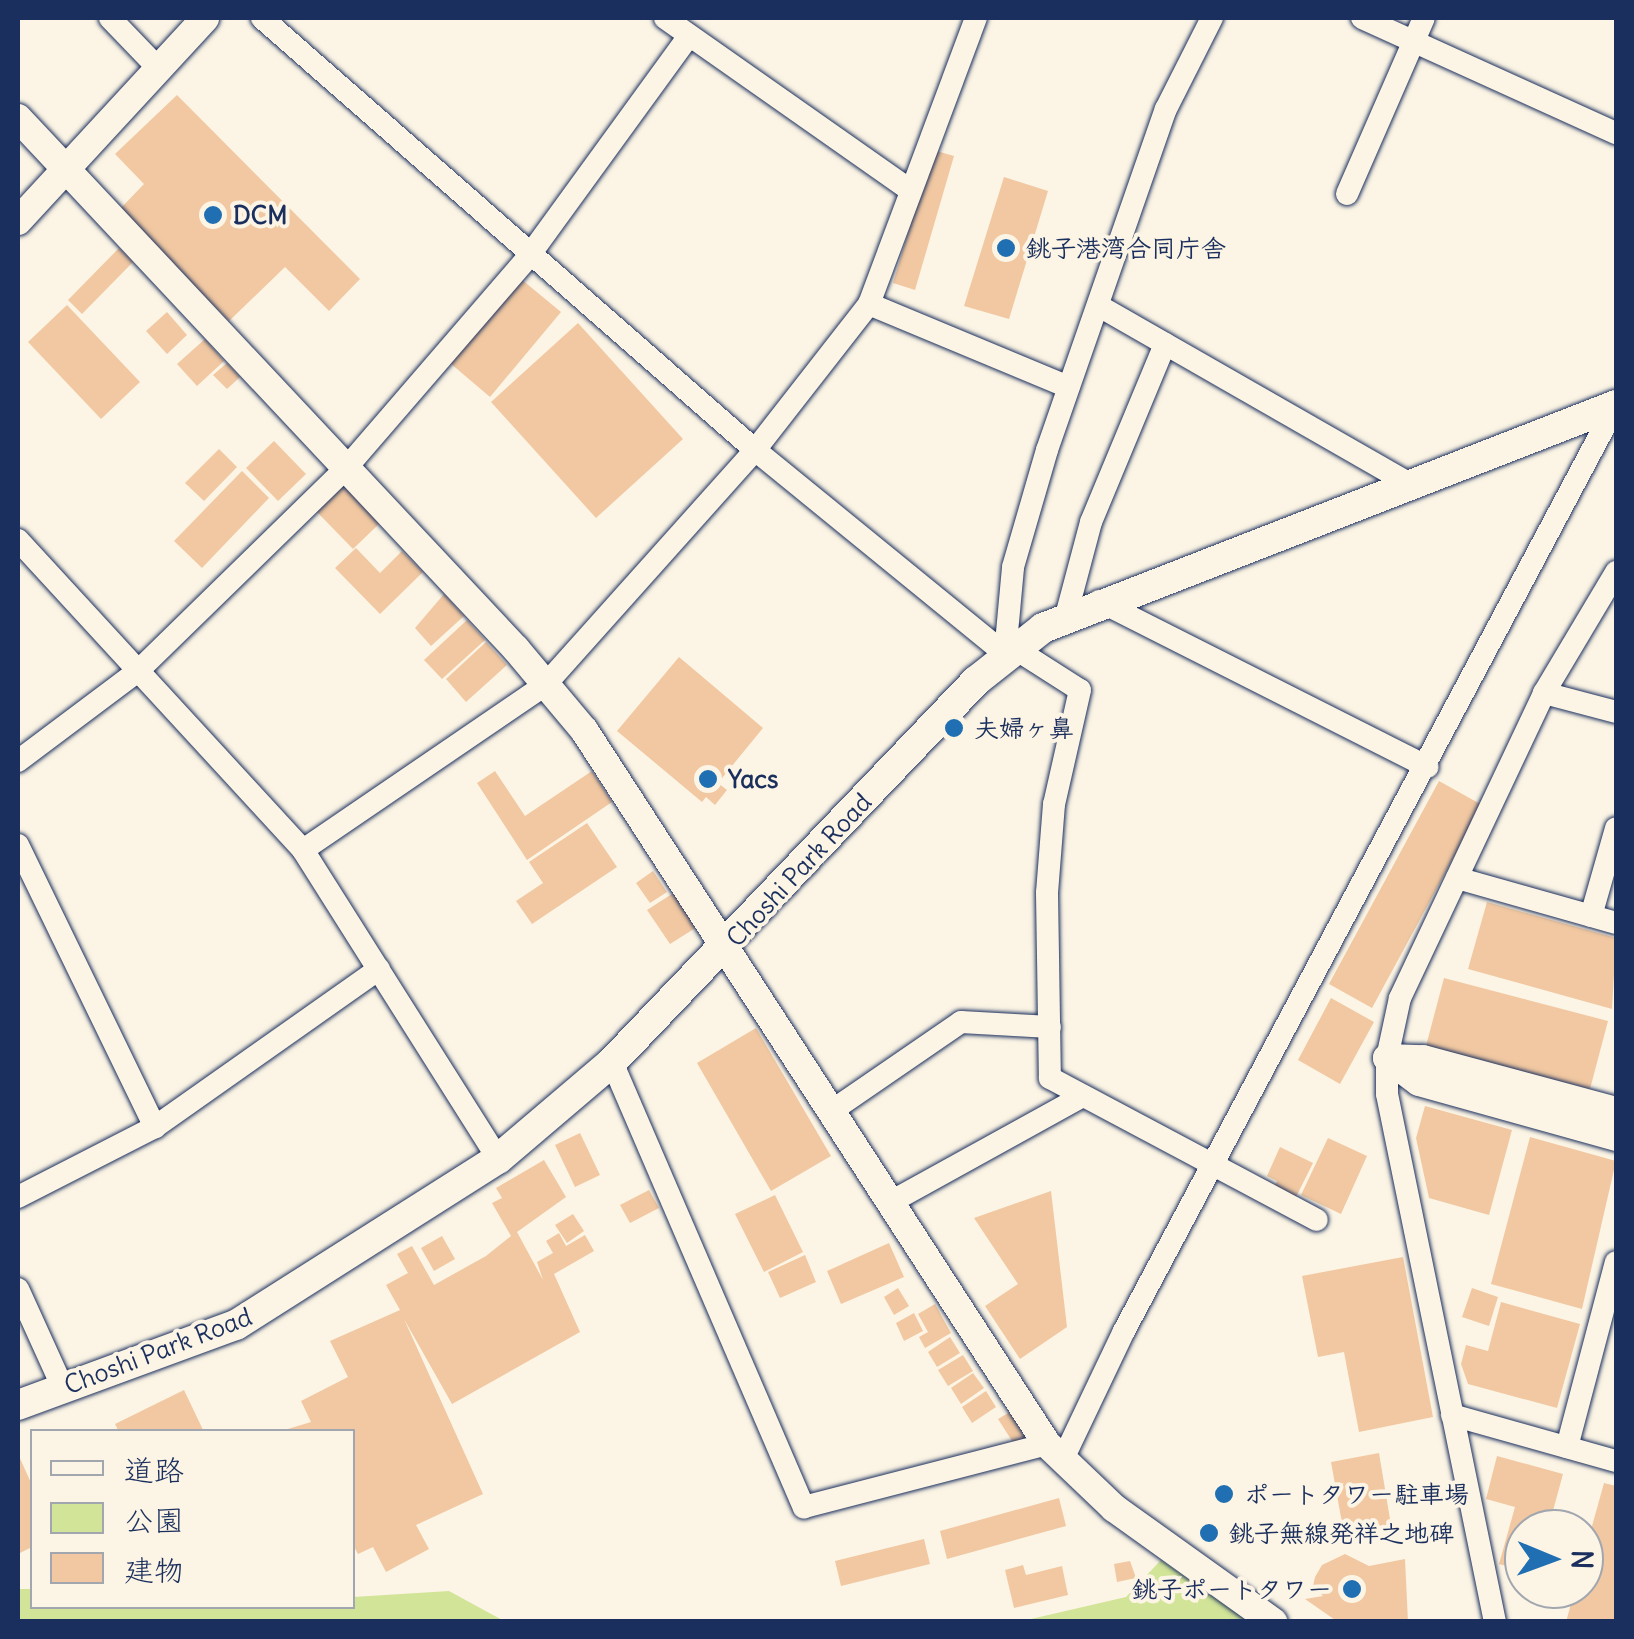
<!DOCTYPE html>
<meta charset="utf-8">
<style>
body{margin:0}
#map{position:relative;width:1634px;height:1639px;overflow:hidden;background:#fcf5e5;font-family:Delius,"Klee One",sans-serif}
div>[style]{position:absolute}
[style*='--x']{left:calc(var(--x)*1px);top:calc(var(--y)*1px);width:calc(var(--w)*1px);rotate:calc(var(--a)*1deg)}
.green>*{inset:0;background:#d2e498}
.building>*{inset:0;background:#f1c8a1}
.roads{filter:drop-shadow(0 0 2px #1b2f5e) drop-shadow(0 0 2px #1b2f5e)}
.minor>*{height:22px;margin:-11px;padding:0 11px;transform-origin:11px;border-radius:11px;background:#fcf5e5}
.tertiary>*{height:28px;margin:-14px;padding:0 14px;transform-origin:14px;border-radius:14px;background:#fcf5e5}
.secondary>*{height:30px;margin:-15px;padding:0 15px;transform-origin:15px;border-radius:15px;background:#fcf5e5}
.dots>*{width:28px;height:28px;translate:-50% -50%;box-sizing:border-box;border:5px solid #fcf5e5;border-radius:50%}
span{translate:-50% -50%;white-space:nowrap;text-align:center;line-height:1.15;-webkit-text-stroke:8px #fcf5e5;paint-order:stroke}
.poi-label{font-size:25px;color:#1b2f5e;font-weight:700}
.left{translate:0 -50%;text-align:left}
.right{translate:-100% -50%;text-align:right}
.street-label{font-size:25px;color:#1b2f5e}
.frame{position:absolute;inset:0;border:20px solid #1b2f5e;pointer-events:none}
.legend{position:absolute;left:30px;top:1429px;width:325px;height:180px;box-sizing:border-box;background:#fcf5e5;border:2px solid #a2a6af;margin:0;padding:12px 18px;list-style:none;font-size:30px;color:#1b2f5e}
.legend li{display:flex;align-items:center;gap:20px;height:50px}
.legend b{width:50px;border:2px solid #a2a6af}
.north{position:absolute;left:1504px;top:1509px;width:100px;height:100px;box-sizing:border-box;background:#fcf5e5;border:2px solid #a2a6af;border-radius:50%;rotate:91deg;font-size:28px;font-weight:700;line-height:40px;text-align:center;color:#1b2f5e}
.north::after{content:'';display:block;margin:auto;width:35px;height:45px;background:#1f6fb2;clip-path:polygon(50% 0,100% 100%,50% 72%,0 100%)}
</style>
<div id="map">
<div class="green">
<i style="clip-path:polygon(1161px 1560px,1249px 1622px,1018px 1622px,1126px 1597px)"></i>
<i style="clip-path:polygon(18px 1589px,32px 1589px,32px 1606px,352px 1606px,353px 1597px,449px 1591px,504px 1621px,18px 1621px)"></i>
</div>
<div class="building">
<i style="clip-path:polygon(177px 95px,360px 279px,329px 311px,285px 267px,229px 321px,119px 210px,144px 184px,115px 154px)"></i>
<i style="clip-path:polygon(933px 150px,954px 156px,915px 290px,893px 283px)"></i>
<i style="clip-path:polygon(1004px 177px,1048px 191px,1009px 319px,964px 306px)"></i>
<i style="clip-path:polygon(119px 248px,133px 262px,82px 314px,68px 300px)"></i>
<i style="clip-path:polygon(521px 279px,561px 312px,490px 397px,450px 363px)"></i>
<i style="clip-path:polygon(67px 305px,140px 382px,101px 419px,28px 342px)"></i>
<i style="clip-path:polygon(167px 312px,187px 335px,167px 354px,146px 331px)"></i>
<i style="clip-path:polygon(578px 323px,683px 439px,596px 518px,491px 402px)"></i>
<i style="clip-path:polygon(205px 339px,224px 361px,197px 386px,177px 364px)"></i>
<i style="clip-path:polygon(227px 363px,240px 377px,227px 389px,213px 375px)"></i>
<i style="clip-path:polygon(274px 441px,306px 474px,278px 501px,246px 468px)"></i>
<i style="clip-path:polygon(219px 449px,237px 467px,204px 501px,185px 483px)"></i>
<i style="clip-path:polygon(242px 471px,269px 498px,202px 568px,174px 541px)"></i>
<i style="clip-path:polygon(344px 486px,380px 523px,353px 549px,317px 512px)"></i>
<i style="clip-path:polygon(356px 548px,380px 573px,402px 551px,423px 572px,380px 614px,335px 568px)"></i>
<i style="clip-path:polygon(444px 594px,464px 616px,431px 646px,415px 628px)"></i>
<i style="clip-path:polygon(467px 620px,485px 640px,442px 679px,424px 660px)"></i>
<i style="clip-path:polygon(486px 642px,507px 665px,466px 702px,446px 679px)"></i>
<i style="clip-path:polygon(679px 657px,763px 728px,718px 783px,727px 790px,715px 805px,706px 797px,702px 802px,617px 731px)"></i>
<i style="clip-path:polygon(495px 771px,525px 816px,592px 771px,612px 802px,527px 860px,477px 783px)"></i>
<i style="clip-path:polygon(1439px 781px,1482px 805px,1372px 1008px,1329px 984px)"></i>
<i style="clip-path:polygon(587px 823px,617px 867px,532px 924px,516px 901px,543px 883px,529px 862px)"></i>
<i style="clip-path:polygon(653px 871px,667px 892px,650px 903px,636px 883px)"></i>
<i style="clip-path:polygon(675px 892px,697px 927px,670px 944px,647px 910px)"></i>
<i style="clip-path:polygon(1487px 902px,1616px 938px,1612px 1009px,1468px 969px)"></i>
<i style="clip-path:polygon(1444px 978px,1608px 1021px,1590px 1089px,1426px 1046px)"></i>
<i style="clip-path:polygon(1331px 998px,1374px 1022px,1340px 1084px,1298px 1060px)"></i>
<i style="clip-path:polygon(756px 1028px,831px 1156px,771px 1191px,697px 1063px)"></i>
<i style="clip-path:polygon(1425px 1106px,1512px 1130px,1489px 1215px,1429px 1198px,1416px 1138px)"></i>
<i style="clip-path:polygon(580px 1133px,600px 1175px,575px 1187px,555px 1145px)"></i>
<i style="clip-path:polygon(1530px 1137px,1616px 1161px,1582px 1309px,1491px 1284px)"></i>
<i style="clip-path:polygon(1328px 1138px,1367px 1156px,1341px 1214px,1301px 1195px)"></i>
<i style="clip-path:polygon(1280px 1147px,1313px 1163px,1295px 1199px,1273px 1189px,1277px 1181px,1267px 1176px)"></i>
<i style="clip-path:polygon(544px 1160px,566px 1197px,517px 1232px,543px 1280px,537px 1262px,553px 1253px,546px 1241px,559px 1233px,566px 1246px,585px 1235px,594px 1251px,554px 1274px,580px 1332px,452px 1404px,404px 1319px,483px 1494px,416px 1525px,429px 1549px,386px 1572px,373px 1547px,358px 1554px,352px 1543px,352px 1432px,278px 1432px,311px 1422px,301px 1401px,348px 1377px,330px 1341px,400px 1310px,386px 1285px,408px 1273px,397px 1254px,412px 1246px,434px 1285px,486px 1256px,511px 1236px,492px 1203px,502px 1198px,496px 1188px)"></i>
<i style="clip-path:polygon(649px 1190px,659px 1208px,630px 1223px,620px 1205px)"></i>
<i style="clip-path:polygon(1051px 1191px,1067px 1327px,1020px 1359px,985px 1306px,1018px 1284px,974px 1218px)"></i>
<i style="clip-path:polygon(775px 1195px,803px 1252px,764px 1272px,735px 1214px)"></i>
<i style="clip-path:polygon(573px 1214px,584px 1231px,567px 1243px,555px 1225px)"></i>
<i style="clip-path:polygon(442px 1236px,455px 1259px,434px 1271px,421px 1248px)"></i>
<i style="clip-path:polygon(889px 1243px,904px 1277px,841px 1304px,827px 1271px)"></i>
<i style="clip-path:polygon(805px 1255px,816px 1282px,780px 1298px,768px 1272px)"></i>
<i style="clip-path:polygon(1403px 1257px,1433px 1417px,1359px 1432px,1344px 1352px,1318px 1357px,1302px 1276px)"></i>
<i style="clip-path:polygon(898px 1288px,909px 1306px,894px 1315px,884px 1297px)"></i>
<i style="clip-path:polygon(1472px 1288px,1498px 1297px,1489px 1326px,1462px 1317px)"></i>
<i style="clip-path:polygon(1501px 1302px,1580px 1324px,1557px 1408px,1468px 1384px,1461px 1364px,1466px 1345px,1488px 1351px)"></i>
<i style="clip-path:polygon(935px 1304px,951px 1333px,925px 1348px,919px 1337px,928px 1332px,918px 1314px)"></i>
<i style="clip-path:polygon(914px 1313px,923px 1331px,904px 1341px,896px 1323px)"></i>
<i style="clip-path:polygon(950px 1337px,960px 1353px,937px 1367px,928px 1352px)"></i>
<i style="clip-path:polygon(963px 1355px,973px 1371px,948px 1386px,938px 1370px)"></i>
<i style="clip-path:polygon(973px 1373px,984px 1388px,961px 1404px,951px 1388px)"></i>
<i style="clip-path:polygon(184px 1390px,204px 1432px,119px 1432px,115px 1424px)"></i>
<i style="clip-path:polygon(986px 1391px,996px 1407px,972px 1423px,962px 1407px)"></i>
<i style="clip-path:polygon(1010px 1412px,1025px 1437px,1014px 1444px,998px 1419px)"></i>
<i style="clip-path:polygon(1379px 1453px,1391px 1525px,1344px 1534px,1331px 1462px)"></i>
<i style="clip-path:polygon(18px 1454px,32px 1485px,32px 1547px,18px 1554px)"></i>
<i style="clip-path:polygon(1497px 1456px,1563px 1474px,1548px 1529px,1524px 1529px,1524px 1571px,1499px 1564px,1515px 1507px,1486px 1499px)"></i>
<i style="clip-path:polygon(1604px 1483px,1616px 1486px,1616px 1622px,1566px 1622px,1575px 1589px,1584px 1589px,1584px 1555px)"></i>
<i style="clip-path:polygon(1059px 1498px,1066px 1526px,947px 1559px,940px 1531px)"></i>
<i style="clip-path:polygon(924px 1539px,930px 1564px,841px 1586px,835px 1561px)"></i>
<i style="clip-path:polygon(1345px 1554px,1369px 1566px,1405px 1559px,1408px 1622px,1338px 1622px,1305px 1599px,1323px 1596px,1313px 1586px,1315px 1577px,1322px 1565px)"></i>
<i style="clip-path:polygon(1130px 1561px,1136px 1578px,1117px 1582px,1114px 1564px)"></i>
<i style="clip-path:polygon(1023px 1565px,1026px 1575px,1062px 1566px,1068px 1595px,1014px 1608px,1005px 1570px)"></i>
</div>
<div class="roads">
<div class="minor">
<i style="--x:110;--y:18;--w:72;--a:46.1"></i>
<i style="--x:262;--y:18;--w:655;--a:41.23"></i>
<i style="--x:755;--y:450;--w:323;--a:39.2"></i>
<i style="--x:665;--y:18;--w:297;--a:35.1"></i>
<i style="--x:1362;--y:18;--w:279;--a:24.4"></i>
<i style="--x:1347;--y:194;--w:192;--a:-66.4"></i>
<i style="--x:869;--y:304;--w:216;--a:22.6"></i>
<i style="--x:1099;--y:306;--w:360;--a:29.8"></i>
<i style="--x:18;--y:540;--w:421;--a:47.4"></i>
<i style="--x:303;--y:850;--w:365;--a:57.7"></i>
<i style="--x:1099;--y:601;--w:368;--a:26.8"></i>
<i style="--x:1066;--y:616;--w:97;--a:-75.1"></i>
<i style="--x:1091;--y:522;--w:193;--a:-67.4"></i>
<i style="--x:1014;--y:648;--w:78;--a:32.5"></i>
<i style="--x:1080;--y:690;--w:117;--a:102.8"></i>
<i style="--x:1054;--y:804;--w:89;--a:94.5"></i>
<i style="--x:1047;--y:893;--w:185;--a:89.1"></i>
<i style="--x:1050;--y:1078;--w:302;--a:28"></i>
<i style="--x:1005;--y:654;--w:87;--a:-84.7"></i>
<i style="--x:1013;--y:567;--w:122;--a:-73.8"></i>
<i style="--x:1047;--y:450;--w:361;--a:-70.8"></i>
<i style="--x:1166;--y:109;--w:102;--a:-63.2"></i>
<i style="--x:1544;--y:693;--w:74;--a:14.8"></i>
<i style="--x:18;--y:761;--w:150;--a:-36.9"></i>
<i style="--x:138;--y:671;--w:292;--a:-44.3"></i>
<i style="--x:347;--y:467;--w:279;--a:-49.2"></i>
<i style="--x:529;--y:256;--w:271;--a:-54"></i>
<i style="--x:18;--y:845;--w:314;--a:64.1"></i>
<i style="--x:303;--y:850;--w:294;--a:-34.3"></i>
<i style="--x:546;--y:684;--w:314;--a:-48.2"></i>
<i style="--x:755;--y:450;--w:185;--a:-52"></i>
<i style="--x:869;--y:304;--w:305;--a:-69.5"></i>
<i style="--x:1457;--y:878;--w:165;--a:15.8"></i>
<i style="--x:1591;--y:916;--w:91;--a:-74.1"></i>
<i style="--x:612;--y:1062;--w:485;--a:66.7"></i>
<i style="--x:804;--y:1507;--w:251;--a:-14.5"></i>
<i style="--x:830;--y:1112;--w:159;--a:-34.5"></i>
<i style="--x:961;--y:1022;--w:89;--a:3.2"></i>
<i style="--x:18;--y:1197;--w:154;--a:-27.1"></i>
<i style="--x:155;--y:1127;--w:274;--a:-35.2"></i>
<i style="--x:889;--y:1203;--w:219;--a:-28.9"></i>
<i style="--x:18;--y:1289;--w:109;--a:65.6"></i>
<i style="--x:1452;--y:1415;--w:170;--a:15.7"></i>
<i style="--x:1567;--y:1447;--w:191;--a:-75.2"></i>
<i style="--x:1062;--y:1461;--w:144;--a:-64.5"></i>
<i style="--x:1124;--y:1331;--w:1049;--a:-62.02"></i>
<i style="--x:1495;--y:1622;--w:539;--a:-101.56"></i>
<i style="--x:1387;--y:1094;--w:36;--a:-90"></i>
<i style="--x:1387;--y:1058;--w:61;--a:-77.8"></i>
<i style="--x:1400;--y:998;--w:337;--a:-64.7"></i>
<i style="--x:1544;--y:693;--w:141;--a:-59.2"></i>
</div>
<div class="tertiary">
<i style="--x:18;--y:118;--w:728;--a:46.84"></i>
<i style="--x:516;--y:649;--w:106;--a:50"></i>
<i style="--x:584;--y:730;--w:851;--a:57.04"></i>
<i style="--x:1047;--y:1444;--w:93;--a:43.7"></i>
<i style="--x:1114;--y:1508;--w:196;--a:35.6"></i>
<i style="--x:18;--y:221;--w:276;--a:-47.3"></i>
<i style="--x:1387;--y:1058;--w:40;--a:37"></i>
<i style="--x:1419;--y:1082;--w:205;--a:15.6"></i>
<i style="--x:1387;--y:1058;--w:36;--a:2"></i>
<i style="--x:1423;--y:1059;--w:200;--a:15.1"></i>
</div>
<div class="secondary">
<i style="--x:18;--y:1405;--w:232;--a:-20.2"></i>
<i style="--x:236;--y:1325;--w:310;--a:-32.4"></i>
<i style="--x:498;--y:1159;--w:150;--a:-40.4"></i>
<i style="--x:612;--y:1062;--w:527;--a:-46.31"></i>
<i style="--x:976;--y:681;--w:85;--a:-38.3"></i>
<i style="--x:1043;--y:628;--w:615;--a:-21.26"></i>
</div>
</div>
<div class="dots">
<i style="left:213px;top:215px;background:#1f6fb2"></i>
<i style="left:1006px;top:248px;background:#1f6fb2"></i>
<i style="left:954px;top:728px;background:#1f6fb2"></i>
<i style="left:708px;top:779px;background:#1f6fb2"></i>
<i style="left:1224px;top:1494px;background:#1f6fb2"></i>
<i style="left:1209px;top:1533px;background:#1f6fb2"></i>
<i style="left:1352px;top:1589px;background:#1f6fb2"></i>
</div>
<div class="poi-label">
<span class="left" style="left:233px;top:215px">DCM</span>
<span class="left" style="left:1026px;top:248px">銚子港湾合同庁舎</span>
<span class="left" style="left:974px;top:728px">夫婦ヶ鼻</span>
<span class="left" style="left:728px;top:779px">Yacs</span>
<span class="left" style="left:1244px;top:1494px">ポートタワー駐車場</span>
<span class="left" style="left:1229px;top:1533px">銚子無線発祥之地碑</span>
<span class="right" style="left:1332px;top:1589px">銚子ポートタワー</span>
</div>
<div class="street-label">
<span style="left:799px;top:870px;rotate:-47deg">Choshi Park Road</span>
<span style="left:158px;top:1351px;rotate:-21deg">Choshi Park Road</span>
</div>
<div class="frame"></div>
<ul class="legend">
<li><b style="height:12px;background:#fcf5e5"></b>道路</li>
<li><b style="height:28px;background:#d2e498"></b>公園</li>
<li><b style="height:28px;background:#f1c8a1"></b>建物</li>
</ul>
<div class="north">N</div>
</div>
